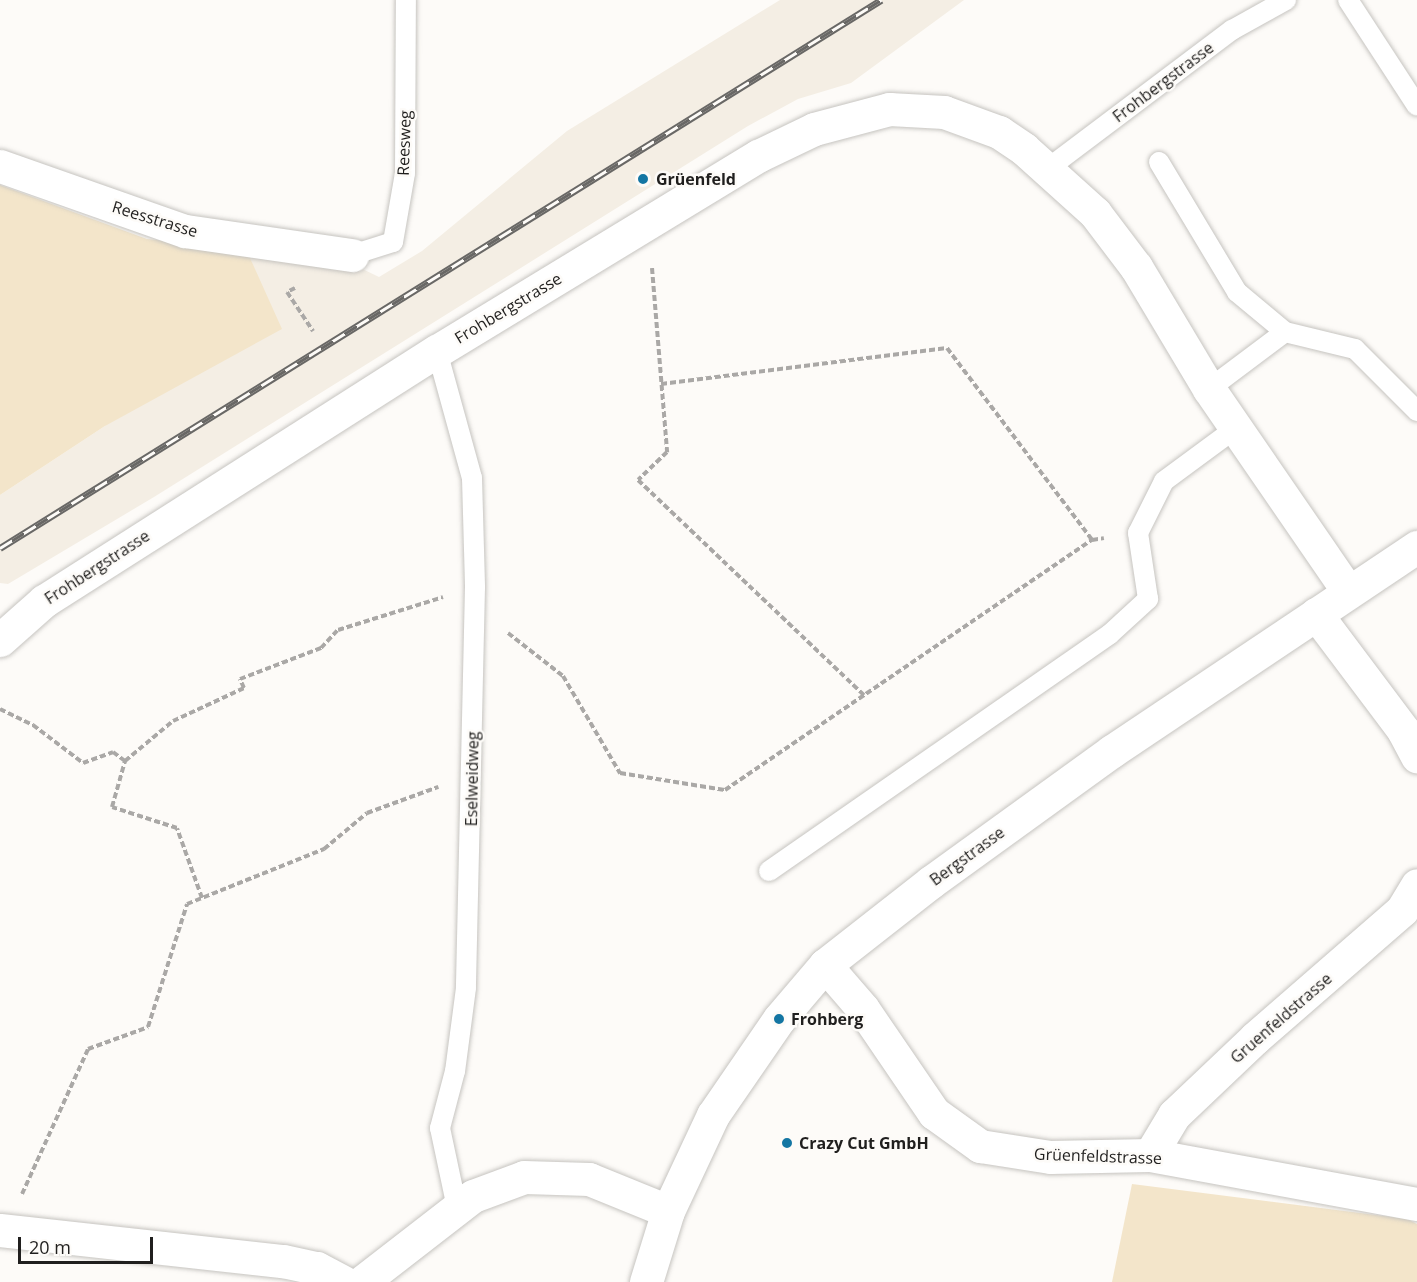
<!DOCTYPE html>
<meta charset="utf-8">
<style>
body{margin:0}
#map{position:relative;width:1417px;height:1282px;overflow:hidden;background:#fdfbf8;font-family:"Open Sans",sans-serif}
div>[style]{position:absolute}
[style*='--x']{left:calc(var(--x)*1px);top:calc(var(--y)*1px);width:calc(var(--w)*1px);rotate:calc(var(--a)*1deg)}
.built>*{inset:0;background:#f4eee4}
.green>*{inset:0;background:#f3e5ca}
.path>*{height:4px;margin-top:-2px;transform-origin:0;background:repeating-linear-gradient(90deg,#aaa8a6 0 6px,transparent 0 9px)}
.roads{filter:drop-shadow(0 0 2px #c6c4c0) drop-shadow(0 0 2px #c6c4c0)}
.lane>*{height:20px;margin:-10px;padding:0 10px;transform-origin:10px;border-radius:10px;background:#fff}
.street>*{height:33px;margin:-16.5px;padding:0 16.5px;transform-origin:16.5px;border-radius:16.5px;background:#fff}
.secondary>*{height:33px;margin:-16.5px;padding:0 16.5px;transform-origin:16.5px;border-radius:16.5px;background:#fff}
.rail>*{height:7px;margin-top:-3.5px;transform-origin:0;background:repeating-linear-gradient(90deg,#fdfbf8 0 14px,#696866 0 28px);box-sizing:border-box;border-block:2px solid #696866}
.dots>*{width:16px;height:16px;translate:-50% -50%;box-sizing:border-box;border:3px solid #fdfbf8;border-radius:50%}
span{translate:-50% -50%;white-space:nowrap;text-align:center;line-height:1.15;-webkit-text-stroke:5px #fdfbf8;paint-order:stroke}
.street-label{font-size:16px;color:#201f1e}
.poi-label{font-size:16px;color:#201f1e;font-weight:700}
.left{translate:0 -50%;text-align:left}
.scale{position:absolute;left:18px;top:1237px;width:135px;height:27px;box-sizing:border-box;border:3px solid #201f1e;border-top:0;padding-left:8px;font-size:18px;line-height:21px;white-space:nowrap;color:#201f1e;-webkit-text-stroke:4px #fdfbf8;paint-order:stroke}
</style>
<div id="map">
<div class="built">
<i style="clip-path:polygon(780px 0,964px 0,851px 83px,798px 99px,748px 126px,154px 497px,8px 584px,0 583px,0 495px,105px 426px,246px 249px,348px 262px,379px 277px,422px 251px,567px 131px)"></i>
</div>
<div class="green">
<i style="clip-path:polygon(0 185px,147px 239px,246px 249px,282px 329px,105px 426px,0 495px)"></i>
<i style="clip-path:polygon(1132px 1184px,1407px 1219px,1417px 1224px,1417px 1282px,1112px 1282px)"></i>
</div>
<div class="path">
<i style="--x:652;--y:268;--w:185;--a:85.3"></i>
<i style="--x:667;--y:452;--w:40;--a:136"></i>
<i style="--x:638;--y:480;--w:312;--a:43.6"></i>
<i style="--x:295;--y:288;--w:9;--a:153"></i>
<i style="--x:287;--y:292;--w:47;--a:56.3"></i>
<i style="--x:661;--y:384;--w:288;--a:-7.2"></i>
<i style="--x:947;--y:348;--w:241;--a:52.9"></i>
<i style="--x:508;--y:633;--w:70;--a:38"></i>
<i style="--x:563;--y:676;--w:113;--a:59.6"></i>
<i style="--x:620;--y:773;--w:106;--a:9.2"></i>
<i style="--x:725;--y:790;--w:444;--a:-34.3"></i>
<i style="--x:1092;--y:540;--w:12;--a:-9"></i>
<i style="--x:0;--y:709;--w:37;--a:26"></i>
<i style="--x:33;--y:725;--w:63;--a:37.2"></i>
<i style="--x:83;--y:763;--w:32;--a:-20"></i>
<i style="--x:113;--y:752;--w:15;--a:37"></i>
<i style="--x:202;--y:898;--w:74;--a:-109.7"></i>
<i style="--x:177;--y:828;--w:68;--a:-162.1"></i>
<i style="--x:112;--y:807;--w:48;--a:-74.2"></i>
<i style="--x:125;--y:761;--w:62;--a:-39.8"></i>
<i style="--x:173;--y:721;--w:78;--a:-24.9"></i>
<i style="--x:244;--y:688;--w:10;--a:-114"></i>
<i style="--x:240;--y:679;--w:87;--a:-20.9"></i>
<i style="--x:321;--y:648;--w:25;--a:-47"></i>
<i style="--x:338;--y:630;--w:110;--a:-17.4"></i>
<i style="--x:22;--y:1194;--w:159;--a:-65.5"></i>
<i style="--x:88;--y:1049;--w:64;--a:-20.1"></i>
<i style="--x:148;--y:1027;--w:129;--a:-72.4"></i>
<i style="--x:187;--y:904;--w:148;--a:-21.9"></i>
<i style="--x:324;--y:849;--w:56;--a:-39.9"></i>
<i style="--x:367;--y:813;--w:76;--a:-20.1"></i>
</div>
<div class="roads">
<div class="lane">
<i style="--x:1348;--y:0;--w:126;--a:56.9"></i>
<i style="--x:1159;--y:162;--w:152;--a:59"></i>
<i style="--x:1237;--y:292;--w:62;--a:39.8"></i>
<i style="--x:1046;--y:170;--w:233;--a:-37"></i>
<i style="--x:1232;--y:30;--w:62;--a:-29.1"></i>
<i style="--x:352;--y:255;--w:43;--a:-17.6"></i>
<i style="--x:393;--y:242;--w:70;--a:-80.1"></i>
<i style="--x:405;--y:173;--w:173;--a:-89.7"></i>
<i style="--x:437;--y:351;--w:132;--a:74.6"></i>
<i style="--x:472;--y:478;--w:109;--a:88.4"></i>
<i style="--x:475;--y:587;--w:401;--a:91.3"></i>
<i style="--x:466;--y:988;--w:84;--a:97.5"></i>
<i style="--x:455;--y:1071;--w:59;--a:104.7"></i>
<i style="--x:440;--y:1128;--w:82;--a:78"></i>
<i style="--x:1209;--y:389;--w:95;--a:-36.9"></i>
<i style="--x:1285;--y:332;--w:72;--a:13.7"></i>
<i style="--x:1355;--y:349;--w:88;--a:45"></i>
<i style="--x:769;--y:871;--w:415;--a:-34.8"></i>
<i style="--x:1110;--y:634;--w:52;--a:-42.6"></i>
<i style="--x:1148;--y:599;--w:67;--a:-98.6"></i>
<i style="--x:1138;--y:533;--w:58;--a:-63.4"></i>
<i style="--x:1164;--y:481;--w:89;--a:-36.4"></i>
</div>
<div class="street">
<i style="--x:0;--y:166;--w:196;--a:19.4"></i>
<i style="--x:185;--y:231;--w:169;--a:8.2"></i>
<i style="--x:1316;--y:614;--w:145;--a:53.1"></i>
<i style="--x:1403;--y:730;--w:30;--a:62"></i>
<i style="--x:0;--y:640;--w:59;--a:-41.6"></i>
<i style="--x:44;--y:601;--w:466;--a:-32.5"></i>
<i style="--x:437;--y:351;--w:376;--a:-31.3"></i>
<i style="--x:758;--y:156;--w:62;--a:-25.7"></i>
<i style="--x:814;--y:129;--w:78;--a:-14.9"></i>
<i style="--x:889;--y:109;--w:55;--a:3.1"></i>
<i style="--x:944;--y:112;--w:59;--a:20"></i>
<i style="--x:999;--y:132;--w:30;--a:34"></i>
<i style="--x:1024;--y:149;--w:96;--a:42"></i>
<i style="--x:1095;--y:213;--w:68;--a:52.8"></i>
<i style="--x:1136;--y:267;--w:142;--a:59.1"></i>
<i style="--x:1209;--y:389;--w:245;--a:55.5"></i>
<i style="--x:825;--y:965;--w:58;--a:49.2"></i>
<i style="--x:863;--y:1009;--w:126;--a:55.7"></i>
<i style="--x:934;--y:1113;--w:57;--a:35.7"></i>
<i style="--x:980;--y:1146;--w:71;--a:8.9"></i>
<i style="--x:1050;--y:1157;--w:100;--a:-1.1"></i>
<i style="--x:1150;--y:1155;--w:271;--a:10.4"></i>
<i style="--x:1150;--y:1155;--w:47;--a:-59"></i>
<i style="--x:1174;--y:1115;--w:112;--a:-43.5"></i>
<i style="--x:1255;--y:1038;--w:195;--a:-41"></i>
<i style="--x:1402;--y:910;--w:29;--a:-59"></i>
<i style="--x:0;--y:1230;--w:285;--a:6.3"></i>
<i style="--x:283;--y:1261;--w:35;--a:12"></i>
<i style="--x:317;--y:1268;--w:30;--a:28"></i>
<i style="--x:362;--y:1282;--w:140;--a:-37.8"></i>
<i style="--x:473;--y:1196;--w:54;--a:-20.4"></i>
<i style="--x:524;--y:1177;--w:65;--a:1.8"></i>
<i style="--x:589;--y:1179;--w:85;--a:22.1"></i>
</div>
<div class="secondary">
<i style="--x:646;--y:1282;--w:74;--a:-72.8"></i>
<i style="--x:668;--y:1211;--w:106;--a:-64.9"></i>
<i style="--x:713;--y:1115;--w:116;--a:-55.5"></i>
<i style="--x:779;--y:1019;--w:71;--a:-49.6"></i>
<i style="--x:825;--y:965;--w:135;--a:-38.1"></i>
<i style="--x:931;--y:882;--w:223;--a:-35.9"></i>
<i style="--x:1112;--y:751;--w:367;--a:-33.8"></i>
</div>
</div>
<div class="rail">
<i style="--x:0;--y:548;--w:1038;--a:-31.88"></i>
</div>
<div class="dots">
<i style="left:643px;top:179px;background:#1476a3"></i>
<i style="left:779px;top:1019px;background:#1476a3"></i>
<i style="left:787px;top:1143px;background:#1476a3"></i>
</div>
<div class="street-label">
<span style="left:1163px;top:82px;rotate:-37deg">Frohbergstrasse</span>
<span style="left:404px;top:143px;rotate:-88deg">Reesweg</span>
<span style="left:155px;top:219px;rotate:17deg">Reesstrasse</span>
<span style="left:508px;top:308px;rotate:-31deg">Frohbergstrasse</span>
<span style="left:97px;top:567px;rotate:-33deg">Frohbergstrasse</span>
<span style="left:472px;top:779px;rotate:-89deg">Eselweidweg</span>
<span style="left:967px;top:856px;rotate:-36deg">Bergstrasse</span>
<span style="left:1281px;top:1018px;rotate:-41deg">Gruenfeldstrasse</span>
<span style="left:1098px;top:1156px;rotate:2deg">Grüenfeldstrasse</span>
</div>
<div class="poi-label">
<span class="left" style="left:656px;top:179px">Grüenfeld</span>
<span class="left" style="left:791px;top:1019px">Frohberg</span>
<span class="left" style="left:799px;top:1143px">Crazy Cut GmbH</span>
</div>
<div class="scale">20 m</div>
</div>
